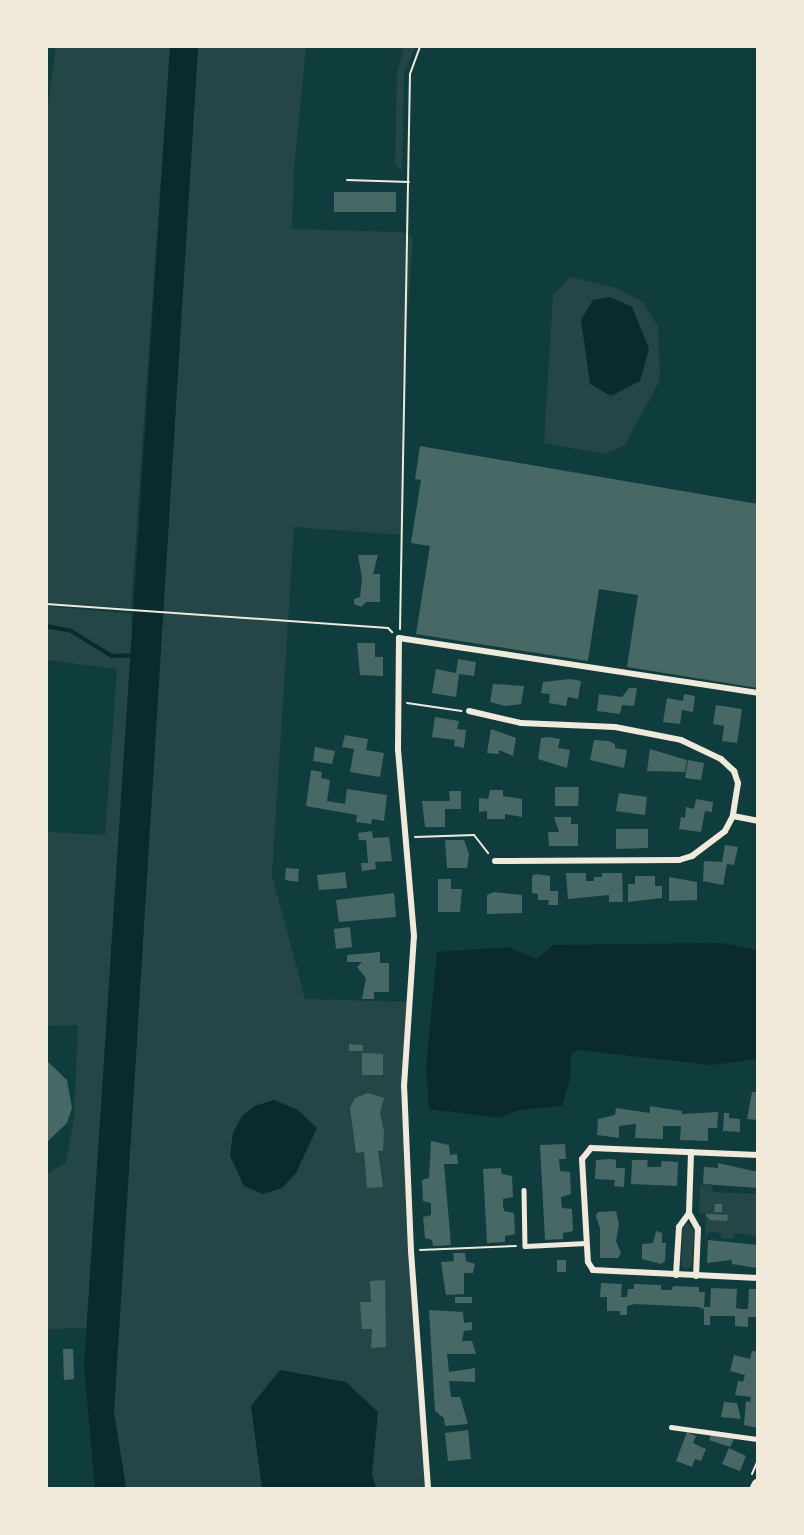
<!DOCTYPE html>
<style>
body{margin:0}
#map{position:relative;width:804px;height:1535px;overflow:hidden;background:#0f3d3e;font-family:Lora,serif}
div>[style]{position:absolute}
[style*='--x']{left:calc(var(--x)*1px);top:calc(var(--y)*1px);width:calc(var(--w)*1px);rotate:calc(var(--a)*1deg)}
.green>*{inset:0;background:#244646}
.water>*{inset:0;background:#0a2a2b}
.stream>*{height:4px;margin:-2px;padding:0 2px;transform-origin:2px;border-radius:2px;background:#0a2a2b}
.building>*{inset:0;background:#486865}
.path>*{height:2px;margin:-1px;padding:0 1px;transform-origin:1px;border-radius:1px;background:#f1e9da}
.service>*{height:4.5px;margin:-2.25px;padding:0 2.25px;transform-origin:2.25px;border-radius:2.25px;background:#f1e9da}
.minor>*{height:6px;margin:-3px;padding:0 3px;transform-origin:3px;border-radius:3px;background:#f1e9da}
.secondary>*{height:12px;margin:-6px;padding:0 6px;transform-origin:6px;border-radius:6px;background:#f1e9da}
span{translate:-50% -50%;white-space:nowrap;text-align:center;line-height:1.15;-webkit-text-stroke:5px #f1e9da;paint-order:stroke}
.frame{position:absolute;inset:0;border:48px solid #f1e9da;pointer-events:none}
</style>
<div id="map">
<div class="green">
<i style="clip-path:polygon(56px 47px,170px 47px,131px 608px,47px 603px,46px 119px)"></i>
<i style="clip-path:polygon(198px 47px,306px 47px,294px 169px,292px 229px,401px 232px,413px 238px,402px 390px,402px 535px,294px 527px,272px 875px,305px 999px,408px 1002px,404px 1086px,411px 1251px,428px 1488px,126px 1488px,114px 1412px)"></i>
<i style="clip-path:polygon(404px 47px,415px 47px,404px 74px,402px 171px,395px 163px,397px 73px)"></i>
<i style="clip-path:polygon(570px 277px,616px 288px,643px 302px,658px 327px,660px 380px,624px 446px,604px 454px,544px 443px,553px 295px)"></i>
<i style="clip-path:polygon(47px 606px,131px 614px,133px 655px,87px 1328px,47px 1329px,47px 1174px,66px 1162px,74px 1118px,78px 1025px,47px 1026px,46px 832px,105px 835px,117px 669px,47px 660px)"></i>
<i style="clip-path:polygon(700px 1185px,712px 1186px,713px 1192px,757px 1194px,757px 1237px,735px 1233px,734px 1239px,721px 1238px,721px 1233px,709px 1232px,705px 1239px,706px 1213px,699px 1213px)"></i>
<i style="clip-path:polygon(688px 1223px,694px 1231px,692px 1265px,688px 1269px,682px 1267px,681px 1258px,683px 1228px)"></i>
</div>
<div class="water">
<i style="clip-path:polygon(170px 47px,198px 47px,114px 1412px,126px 1488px,95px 1488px,84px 1366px)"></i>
<i style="clip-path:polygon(610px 297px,632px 307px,649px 349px,640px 381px,611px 396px,590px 384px,581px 320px,593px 300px)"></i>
<i style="clip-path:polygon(721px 943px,757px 950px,757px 1059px,712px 1065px,578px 1050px,571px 1054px,571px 1075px,562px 1106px,518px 1110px,500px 1118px,429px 1109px,426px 1068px,437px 952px,508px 947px,537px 959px,553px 945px)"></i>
<i style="clip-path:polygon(274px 1100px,298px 1110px,317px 1128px,296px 1173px,282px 1188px,263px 1194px,244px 1186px,230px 1156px,233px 1133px,242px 1116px,255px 1106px)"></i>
<i style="clip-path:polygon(280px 1370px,346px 1382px,378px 1412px,372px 1474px,376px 1488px,262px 1488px,251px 1406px)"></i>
</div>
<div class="stream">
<i style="--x:46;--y:626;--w:25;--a:11"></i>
<i style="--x:71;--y:631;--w:48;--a:31.4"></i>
<i style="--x:112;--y:656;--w:25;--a:-2"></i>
</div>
<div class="building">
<i style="clip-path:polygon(334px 192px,396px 192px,396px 212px,334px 212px)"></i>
<i style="clip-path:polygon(420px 446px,758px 504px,758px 688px,627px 667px,638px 595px,599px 589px,588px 661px,416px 634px,430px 546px,411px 543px,421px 480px,415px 479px)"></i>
<i style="clip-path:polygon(358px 555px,378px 555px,373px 574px,380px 574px,380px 602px,366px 602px,361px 607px,354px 604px,354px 599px,360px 597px,362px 578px)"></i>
<i style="clip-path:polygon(357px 643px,375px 643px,375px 657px,383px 657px,383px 676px,360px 675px)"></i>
<i style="clip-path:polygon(458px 659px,476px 662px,474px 676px,459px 674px,456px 697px,432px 693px,436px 669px,456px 673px)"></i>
<i style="clip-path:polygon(570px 679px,581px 681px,578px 699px,568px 697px,566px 706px,549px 703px,550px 694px,541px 693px,543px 682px)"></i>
<i style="clip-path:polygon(493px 684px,524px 686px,521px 704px,505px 706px,490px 702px)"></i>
<i style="clip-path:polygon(629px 688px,637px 688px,634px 706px,622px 705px,620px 714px,597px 711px,599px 694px,622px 697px)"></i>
<i style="clip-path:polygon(684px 694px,695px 696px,693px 712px,682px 710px,680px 724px,663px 722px,667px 698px,683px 701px)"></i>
<i style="clip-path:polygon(716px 705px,742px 709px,737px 743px,722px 741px,724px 726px,713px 724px)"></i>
<i style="clip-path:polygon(435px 717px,459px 721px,457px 729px,466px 730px,464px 748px,454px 746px,455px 740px,432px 737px)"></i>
<i style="clip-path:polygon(491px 729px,516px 738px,513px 756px,499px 750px,499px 754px,487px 753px)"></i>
<i style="clip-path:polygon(345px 735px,368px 739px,366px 750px,384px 753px,380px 777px,350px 772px,354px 749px,342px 747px)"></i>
<i style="clip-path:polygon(549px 737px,560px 739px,558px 748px,570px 750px,567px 768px,538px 759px,541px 738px)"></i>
<i style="clip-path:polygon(594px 740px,609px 741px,615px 744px,615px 748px,627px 750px,624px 768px,590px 760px)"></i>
<i style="clip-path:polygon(315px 747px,335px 751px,332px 764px,313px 761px)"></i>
<i style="clip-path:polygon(650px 749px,687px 760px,685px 772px,647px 771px)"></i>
<i style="clip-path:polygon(688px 760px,704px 763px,701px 780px,685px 778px)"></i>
<i style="clip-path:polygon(311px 770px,322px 772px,321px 778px,330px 780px,327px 801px,345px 804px,347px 789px,387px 795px,384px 821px,372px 819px,371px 824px,356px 822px,357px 815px,306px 806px)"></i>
<i style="clip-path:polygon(555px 787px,579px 787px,578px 806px,555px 806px)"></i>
<i style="clip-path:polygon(490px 790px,503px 790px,503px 796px,522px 799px,522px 817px,505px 814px,505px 819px,487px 819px,487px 811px,479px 812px,479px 798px,488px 799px)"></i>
<i style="clip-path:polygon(449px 791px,461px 791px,461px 809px,445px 809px,445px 827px,425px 827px,422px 801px,450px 801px)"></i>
<i style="clip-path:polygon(619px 793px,647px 797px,645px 815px,616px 811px)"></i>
<i style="clip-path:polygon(696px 799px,713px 802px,712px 812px,705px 811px,701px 832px,679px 829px,681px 817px,685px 818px,686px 807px,694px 809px)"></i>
<i style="clip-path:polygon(554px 817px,571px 817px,571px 824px,578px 824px,578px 846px,549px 846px,548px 832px,559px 832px)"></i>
<i style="clip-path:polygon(616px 829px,648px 829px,648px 848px,616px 849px)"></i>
<i style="clip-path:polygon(372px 831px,373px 838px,389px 837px,392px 861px,375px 862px,376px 869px,362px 871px,361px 863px,368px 863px,367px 851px,366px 840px,359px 840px,358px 833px)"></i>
<i style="clip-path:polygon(445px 840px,464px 840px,469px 854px,467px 868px,447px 868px)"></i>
<i style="clip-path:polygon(725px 845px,738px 847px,734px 865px,727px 864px,723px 885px,703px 881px,704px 861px,722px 862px)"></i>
<i style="clip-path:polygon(286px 868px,299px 869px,298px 882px,285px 880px)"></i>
<i style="clip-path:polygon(345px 872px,347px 888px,319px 890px,317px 875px)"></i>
<i style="clip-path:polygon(566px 873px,586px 873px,586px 881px,594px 881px,594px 877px,602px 877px,602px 873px,622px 873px,623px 902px,609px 902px,609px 895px,568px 899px)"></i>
<i style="clip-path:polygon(536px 874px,550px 876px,550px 891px,558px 891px,558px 905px,548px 905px,549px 900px,538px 900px,538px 894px,532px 893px,532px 876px)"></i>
<i style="clip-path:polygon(635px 876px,655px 876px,655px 886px,662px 886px,662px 898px,628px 902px,628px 884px,635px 884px)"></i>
<i style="clip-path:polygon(669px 877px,697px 882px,697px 900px,669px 901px)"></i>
<i style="clip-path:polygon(438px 879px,451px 879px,451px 889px,462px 889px,460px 912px,438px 912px)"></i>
<i style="clip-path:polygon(494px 892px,522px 895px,522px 913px,487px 914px,487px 895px)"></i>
<i style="clip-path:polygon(394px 893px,396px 917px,339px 922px,336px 900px)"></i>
<i style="clip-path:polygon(350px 927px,352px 947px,336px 949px,334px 929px)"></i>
<i style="clip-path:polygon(380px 952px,380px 963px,389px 963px,389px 992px,374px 992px,374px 999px,362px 999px,366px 978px,357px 967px,362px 962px,347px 962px,347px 955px)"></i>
<i style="clip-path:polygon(349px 1044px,363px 1045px,363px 1051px,349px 1051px)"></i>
<i style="clip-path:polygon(362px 1053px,383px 1054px,383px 1075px,362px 1075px)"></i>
<i style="clip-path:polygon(46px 1060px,67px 1080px,72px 1108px,67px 1123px,46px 1143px)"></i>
<i style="clip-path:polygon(752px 1092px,758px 1092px,758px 1120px,747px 1119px)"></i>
<i style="clip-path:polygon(368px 1093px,384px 1098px,380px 1113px,384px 1132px,383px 1151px,378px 1151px,383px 1187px,367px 1188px,364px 1152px,356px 1153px,350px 1108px,355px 1098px)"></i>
<i style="clip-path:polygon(650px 1106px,682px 1111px,682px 1114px,718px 1112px,717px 1128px,708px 1128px,708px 1141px,680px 1140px,681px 1126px,663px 1126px,663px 1139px,635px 1138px,636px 1124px,619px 1126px,619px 1138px,597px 1135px,598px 1119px,615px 1115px,616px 1108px,650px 1113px)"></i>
<i style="clip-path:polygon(724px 1113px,729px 1113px,729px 1118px,740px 1119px,740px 1132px,723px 1131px)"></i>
<i style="clip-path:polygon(431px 1141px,449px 1145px,450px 1155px,457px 1154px,458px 1164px,444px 1164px,451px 1245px,433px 1246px,432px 1240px,425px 1238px,423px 1217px,431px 1215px,431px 1203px,423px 1201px,422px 1180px,429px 1178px)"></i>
<i style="clip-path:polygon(565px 1144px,566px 1159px,559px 1159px,560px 1171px,570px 1172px,571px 1194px,561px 1197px,562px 1208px,572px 1209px,573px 1231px,563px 1233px,563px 1239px,545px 1240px,540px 1145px)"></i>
<i style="clip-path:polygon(611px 1159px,616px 1160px,616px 1168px,625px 1168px,624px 1187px,614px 1186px,615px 1180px,595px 1179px,596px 1160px)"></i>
<i style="clip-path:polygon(632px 1160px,648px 1160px,647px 1167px,661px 1167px,662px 1161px,678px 1162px,677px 1186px,631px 1184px)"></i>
<i style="clip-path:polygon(718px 1163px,758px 1172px,758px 1188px,703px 1184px,704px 1167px,718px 1168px)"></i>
<i style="clip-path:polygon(501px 1168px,502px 1174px,512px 1176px,513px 1197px,503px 1199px,503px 1205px,504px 1211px,514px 1213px,515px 1234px,505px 1236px,505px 1242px,487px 1243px,483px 1169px)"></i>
<i style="clip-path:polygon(715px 1204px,722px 1204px,722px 1212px,714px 1212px)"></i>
<i style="clip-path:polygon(616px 1211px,619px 1224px,616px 1241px,621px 1253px,618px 1258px,600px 1258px,600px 1228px,596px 1216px,598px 1212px)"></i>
<i style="clip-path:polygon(705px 1214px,728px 1215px,727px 1221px,710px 1220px)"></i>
<i style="clip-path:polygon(656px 1231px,662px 1233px,662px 1243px,666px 1243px,665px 1261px,661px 1264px,642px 1259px,642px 1244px,653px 1243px)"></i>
<i style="clip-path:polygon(708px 1240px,758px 1245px,757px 1268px,732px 1264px,732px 1260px,707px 1263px)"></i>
<i style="clip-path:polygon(453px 1253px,465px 1253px,466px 1261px,475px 1264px,473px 1273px,464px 1273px,464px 1294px,446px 1295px,441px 1262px,454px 1261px)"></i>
<i style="clip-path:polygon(557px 1260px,566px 1260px,566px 1272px,557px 1272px)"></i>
<i style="clip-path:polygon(385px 1280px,386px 1347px,371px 1348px,372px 1329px,362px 1329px,360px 1302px,371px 1302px,370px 1281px)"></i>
<i style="clip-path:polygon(601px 1283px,622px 1284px,621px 1297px,627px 1297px,628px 1289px,634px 1289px,634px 1284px,661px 1285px,661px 1290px,672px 1290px,673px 1286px,699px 1287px,699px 1292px,705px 1292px,704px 1307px,710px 1307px,711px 1288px,737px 1289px,736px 1308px,742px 1309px,748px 1309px,749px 1289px,758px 1289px,758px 1317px,748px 1317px,748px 1327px,735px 1326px,735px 1316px,710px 1316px,710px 1325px,704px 1325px,704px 1309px,698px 1307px,634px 1304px,627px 1306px,627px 1315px,620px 1315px,620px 1311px,607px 1311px,607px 1297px,600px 1297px)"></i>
<i style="clip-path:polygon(455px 1297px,472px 1297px,472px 1303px,455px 1303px)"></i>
<i style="clip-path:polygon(429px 1310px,463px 1312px,464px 1323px,472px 1322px,472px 1330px,464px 1331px,462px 1341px,472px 1341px,476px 1354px,447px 1354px,449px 1372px,475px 1368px,475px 1382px,449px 1381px,451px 1397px,460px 1397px,468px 1424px,445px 1426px,444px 1418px,435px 1411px)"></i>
<i style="clip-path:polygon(63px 1349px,73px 1349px,74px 1379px,64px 1380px)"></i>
<i style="clip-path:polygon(752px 1351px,758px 1352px,758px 1428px,744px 1425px,746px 1401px,750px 1402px,751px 1397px,735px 1395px,738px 1381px,743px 1382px,745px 1375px,730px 1371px,734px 1355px,750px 1359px)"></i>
<i style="clip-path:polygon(724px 1402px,737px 1403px,741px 1419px,721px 1417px)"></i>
<i style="clip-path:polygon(468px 1430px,471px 1459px,448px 1461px,445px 1433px)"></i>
<i style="clip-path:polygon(687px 1432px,696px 1436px,693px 1443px,706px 1449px,701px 1461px,695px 1459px,692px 1467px,676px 1461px)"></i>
<i style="clip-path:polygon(711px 1435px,734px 1439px,730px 1447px,709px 1440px)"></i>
<i style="clip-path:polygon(729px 1448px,746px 1456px,740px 1471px,722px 1464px)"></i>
</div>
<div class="path">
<i style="--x:347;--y:180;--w:62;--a:1.8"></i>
<i style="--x:46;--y:604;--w:343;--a:4"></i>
<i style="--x:388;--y:628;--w:6;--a:45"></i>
<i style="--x:400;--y:629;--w:555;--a:-88.97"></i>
<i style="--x:410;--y:74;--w:30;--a:-70"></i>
<i style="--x:407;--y:703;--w:55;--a:8.4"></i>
<i style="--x:415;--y:837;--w:59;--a:-1.9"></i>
<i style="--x:474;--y:835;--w:23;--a:52"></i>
<i style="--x:420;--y:1250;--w:96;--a:-2.4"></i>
<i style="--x:752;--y:1474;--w:15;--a:-67"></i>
</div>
<div class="service">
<i style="--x:524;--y:1190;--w:56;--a:89"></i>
<i style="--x:525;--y:1246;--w:61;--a:-2.8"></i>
<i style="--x:671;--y:1427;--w:88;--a:7.9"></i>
</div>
<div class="minor">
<i style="--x:469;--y:711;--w:53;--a:13"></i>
<i style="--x:521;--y:723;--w:94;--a:2.4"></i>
<i style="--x:615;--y:727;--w:67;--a:11.1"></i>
<i style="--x:681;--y:740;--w:44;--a:25.4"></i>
<i style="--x:721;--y:759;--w:18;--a:43"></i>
<i style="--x:734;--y:771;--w:13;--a:72"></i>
<i style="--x:738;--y:783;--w:33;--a:99"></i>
<i style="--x:733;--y:816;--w:25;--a:11"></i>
<i style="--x:495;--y:861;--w:184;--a:-0.3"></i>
<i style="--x:679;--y:860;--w:14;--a:-17"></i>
<i style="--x:692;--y:856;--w:41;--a:-37.1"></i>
<i style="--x:725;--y:831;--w:17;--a:-62"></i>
<i style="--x:758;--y:1155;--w:167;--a:-177.6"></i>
<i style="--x:591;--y:1148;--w:14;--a:129"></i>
<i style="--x:582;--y:1159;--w:103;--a:86.7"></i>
<i style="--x:588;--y:1262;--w:9;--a:58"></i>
<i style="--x:593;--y:1270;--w:165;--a:2.8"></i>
<i style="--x:689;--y:1213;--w:18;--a:61"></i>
<i style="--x:698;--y:1229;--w:47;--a:92.4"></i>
<i style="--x:676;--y:1275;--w:48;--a:-86.4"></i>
<i style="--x:679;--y:1227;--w:17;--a:-54"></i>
<i style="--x:689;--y:1213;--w:61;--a:-88.1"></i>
<i style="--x:428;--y:1488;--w:238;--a:-94.1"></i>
<i style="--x:411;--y:1251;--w:165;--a:-92.4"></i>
<i style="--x:404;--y:1086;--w:150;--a:-86.2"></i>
<i style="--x:414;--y:936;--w:187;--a:-94.9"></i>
<i style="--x:398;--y:750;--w:112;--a:-89.5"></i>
<i style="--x:399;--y:638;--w:363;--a:8.7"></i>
</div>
<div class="secondary">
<i style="--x:756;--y:1488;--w:4;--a:-63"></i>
</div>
<div class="frame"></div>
</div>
